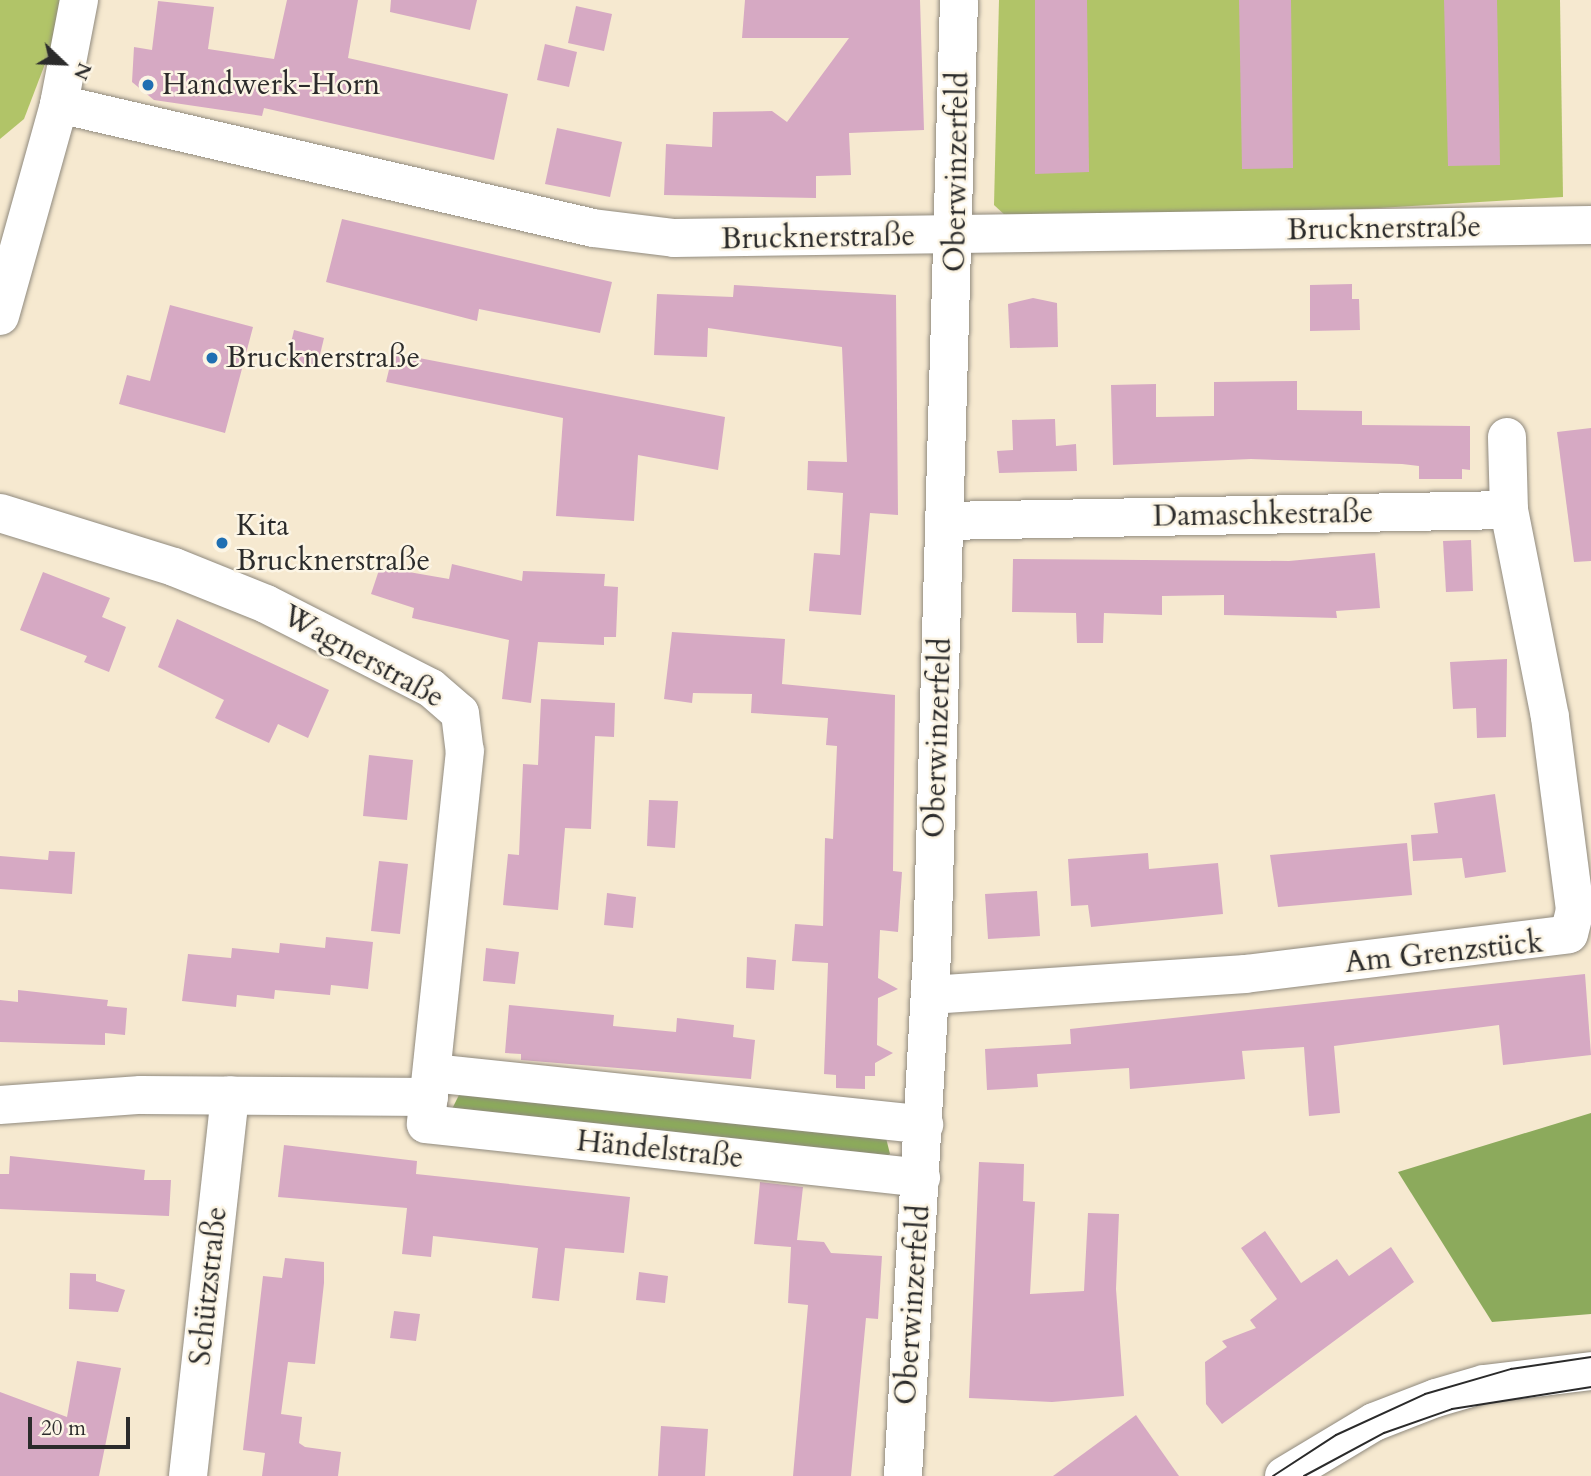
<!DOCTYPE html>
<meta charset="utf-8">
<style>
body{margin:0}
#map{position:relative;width:1591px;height:1476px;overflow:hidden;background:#f6e9d0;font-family:Cardo,serif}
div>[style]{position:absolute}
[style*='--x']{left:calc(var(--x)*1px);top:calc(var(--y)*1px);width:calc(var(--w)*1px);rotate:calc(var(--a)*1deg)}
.green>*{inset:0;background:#b1c468}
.forest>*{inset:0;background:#8caa5c}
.building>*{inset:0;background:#d6a9c3}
.roads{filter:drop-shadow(0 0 2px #908a7e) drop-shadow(0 0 2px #908a7e)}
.minor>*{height:38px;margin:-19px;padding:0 19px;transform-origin:19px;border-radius:19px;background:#fff}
.tertiary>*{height:38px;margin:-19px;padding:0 19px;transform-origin:19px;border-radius:19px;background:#fff}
.tram>*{height:2px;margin:-1px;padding:0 1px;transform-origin:1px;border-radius:1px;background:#2b2b2b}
.dots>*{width:19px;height:19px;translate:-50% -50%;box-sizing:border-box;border:4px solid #fcf5e5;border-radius:50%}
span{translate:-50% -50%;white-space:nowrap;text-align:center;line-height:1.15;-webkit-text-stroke:5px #fcf5e5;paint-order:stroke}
.poi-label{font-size:30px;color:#2b2b2b}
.left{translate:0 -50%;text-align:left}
.street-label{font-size:30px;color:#2b2b2b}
.north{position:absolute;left:28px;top:28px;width:70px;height:70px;-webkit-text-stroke:5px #fcf5e5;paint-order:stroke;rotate:113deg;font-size:19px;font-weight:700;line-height:28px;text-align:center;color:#2b2b2b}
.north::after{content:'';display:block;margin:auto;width:24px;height:32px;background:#2b2b2b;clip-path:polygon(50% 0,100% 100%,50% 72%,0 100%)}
.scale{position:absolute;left:28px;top:1417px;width:102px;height:32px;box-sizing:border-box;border:4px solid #2b2b2b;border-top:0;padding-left:9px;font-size:21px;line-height:24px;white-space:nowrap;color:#2b2b2b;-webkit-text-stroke:5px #fcf5e5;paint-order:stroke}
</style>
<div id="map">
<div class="green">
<i style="clip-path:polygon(0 0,60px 0,58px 30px,24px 119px,0 139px)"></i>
<i style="clip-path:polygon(999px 0,1560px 0,1563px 197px,1294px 213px,1007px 217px,994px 205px)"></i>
</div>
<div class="forest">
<i style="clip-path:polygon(462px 1089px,884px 1130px,890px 1154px,880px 1160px,452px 1109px)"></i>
<i style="clip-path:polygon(1591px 1113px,1591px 1314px,1492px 1322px,1398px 1172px)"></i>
</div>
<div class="building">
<i style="clip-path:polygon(287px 0,358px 0,348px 58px,508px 94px,494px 160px,264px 108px,262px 116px,154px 100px,132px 82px,134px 47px,152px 50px,158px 1px,214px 7px,208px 49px,274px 59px)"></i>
<i style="clip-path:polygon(391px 0,477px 0,470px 30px,390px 12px)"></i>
<i style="clip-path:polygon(745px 0,920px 0,924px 130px,849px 133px,851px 175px,816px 176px,816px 198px,664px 195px,666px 144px,712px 147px,713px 112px,772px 111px,787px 122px,849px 38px,742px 38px)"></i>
<i style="clip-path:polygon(1035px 0,1087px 0,1089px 172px,1035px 174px)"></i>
<i style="clip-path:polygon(1239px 0,1291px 0,1293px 168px,1242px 169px)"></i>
<i style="clip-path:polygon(1444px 0,1497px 0,1500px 165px,1448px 166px)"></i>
<i style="clip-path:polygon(576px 6px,612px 14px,604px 51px,568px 43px)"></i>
<i style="clip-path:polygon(545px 44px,577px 52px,569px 87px,537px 80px)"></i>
<i style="clip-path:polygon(557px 128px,622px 142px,610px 197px,545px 184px)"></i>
<i style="clip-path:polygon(342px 219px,612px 282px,600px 333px,479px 309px,477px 321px,326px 282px)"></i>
<i style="clip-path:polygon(1352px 284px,1352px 299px,1359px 299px,1360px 330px,1310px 331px,1310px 285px)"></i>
<i style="clip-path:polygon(734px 285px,896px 295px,898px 515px,870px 513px,861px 615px,809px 611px,814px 553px,840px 555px,843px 493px,807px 490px,808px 461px,847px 462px,842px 347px,708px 328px,707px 357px,654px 355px,657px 294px,733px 297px)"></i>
<i style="clip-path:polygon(1033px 298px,1057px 303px,1058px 347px,1010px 348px,1008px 304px)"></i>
<i style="clip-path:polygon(170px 305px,253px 327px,225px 433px,119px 404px,127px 375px,150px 381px)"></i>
<i style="clip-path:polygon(294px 330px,324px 338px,317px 367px,287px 360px)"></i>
<i style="clip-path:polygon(393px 353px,725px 417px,718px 470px,638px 455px,634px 521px,556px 516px,563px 418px,386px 382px)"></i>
<i style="clip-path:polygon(1297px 381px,1297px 410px,1362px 411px,1362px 425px,1470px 426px,1470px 470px,1462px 469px,1462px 479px,1419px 479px,1419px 466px,1402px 464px,1251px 459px,1113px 465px,1111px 385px,1156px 384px,1156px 417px,1214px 416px,1214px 382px)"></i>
<i style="clip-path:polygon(1055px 419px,1056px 446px,1076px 444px,1077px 471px,999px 473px,997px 451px,1013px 450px,1012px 420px)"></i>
<i style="clip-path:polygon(1591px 428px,1591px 561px,1574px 562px,1557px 432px)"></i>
<i style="clip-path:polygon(1471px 540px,1473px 591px,1446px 592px,1443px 541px)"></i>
<i style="clip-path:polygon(1375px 553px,1380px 608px,1336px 611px,1337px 618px,1224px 615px,1224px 595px,1162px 596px,1162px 615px,1104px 613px,1103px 643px,1077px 643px,1076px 613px,1012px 612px,1013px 559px,1289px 561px)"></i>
<i style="clip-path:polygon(452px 564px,522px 581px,523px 571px,605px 574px,604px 586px,618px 587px,616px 637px,604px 637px,604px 645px,538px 642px,531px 703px,502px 699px,509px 640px,412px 618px,414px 608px,371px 594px,380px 567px,449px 579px)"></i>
<i style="clip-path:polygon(43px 572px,110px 598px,102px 617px,126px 627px,109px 672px,84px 662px,87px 656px,20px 630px)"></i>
<i style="clip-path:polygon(177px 619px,329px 690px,308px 738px,278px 724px,269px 743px,215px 718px,224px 700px,158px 667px)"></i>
<i style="clip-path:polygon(672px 632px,785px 639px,782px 684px,895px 695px,893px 871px,902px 872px,898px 932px,880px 930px,878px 978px,898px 989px,878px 998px,877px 1045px,893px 1053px,875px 1063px,875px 1076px,865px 1076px,865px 1089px,836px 1088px,836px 1075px,824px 1074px,828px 963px,792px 961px,795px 924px,823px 926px,825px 838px,833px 839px,837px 746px,826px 745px,828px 718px,751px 713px,752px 694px,693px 693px,692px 703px,664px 699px)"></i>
<i style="clip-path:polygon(1507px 659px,1506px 737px,1477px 738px,1476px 708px,1453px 709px,1450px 662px)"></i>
<i style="clip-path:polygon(541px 699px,615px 703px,614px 737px,595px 736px,591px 829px,565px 828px,558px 910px,503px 905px,508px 854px,519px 855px,523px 764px,538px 765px)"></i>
<i style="clip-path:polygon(369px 755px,413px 760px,407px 820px,363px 816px)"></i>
<i style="clip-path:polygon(1495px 794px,1506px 872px,1465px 878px,1462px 858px,1413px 861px,1411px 835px,1438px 833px,1434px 803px)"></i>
<i style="clip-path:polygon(649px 800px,678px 801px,675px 848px,647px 846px)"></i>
<i style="clip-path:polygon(1407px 843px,1412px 895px,1278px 907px,1270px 855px)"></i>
<i style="clip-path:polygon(49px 851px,75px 852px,72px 894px,0 889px,0 856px,48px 860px)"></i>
<i style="clip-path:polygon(1148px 853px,1149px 869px,1218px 863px,1223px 914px,1091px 927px,1088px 905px,1071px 906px,1068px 859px)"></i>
<i style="clip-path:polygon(379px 861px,408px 864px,400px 934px,371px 931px)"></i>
<i style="clip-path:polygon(1037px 891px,1040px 936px,988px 939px,985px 894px)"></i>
<i style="clip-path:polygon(607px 893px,636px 897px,633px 928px,604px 925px)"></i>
<i style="clip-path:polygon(326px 937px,373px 942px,368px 989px,331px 985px,330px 995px,275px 990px,274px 999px,237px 995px,236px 1007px,182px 1001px,188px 954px,231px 958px,232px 948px,279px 953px,280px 943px,325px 948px)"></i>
<i style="clip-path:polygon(486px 948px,519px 952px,515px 984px,483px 981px)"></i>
<i style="clip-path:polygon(747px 957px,776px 960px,774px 990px,746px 988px)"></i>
<i style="clip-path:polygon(1585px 974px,1591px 1055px,1503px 1065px,1499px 1025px,1334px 1046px,1340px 1113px,1309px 1116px,1304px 1047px,1242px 1051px,1245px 1079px,1130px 1089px,1129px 1068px,1037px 1074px,1038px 1087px,987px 1090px,985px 1049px,1071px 1044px,1070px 1029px)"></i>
<i style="clip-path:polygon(18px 990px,108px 1000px,107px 1006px,127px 1008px,125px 1035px,105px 1033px,105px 1045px,0 1042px,0 1000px,18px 1002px)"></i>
<i style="clip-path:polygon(509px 1005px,614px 1015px,613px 1026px,676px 1032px,677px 1018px,734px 1025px,733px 1037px,755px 1040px,751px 1079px,521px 1060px,521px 1054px,505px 1053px)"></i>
<i style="clip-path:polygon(284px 1145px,417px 1161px,416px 1174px,630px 1197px,624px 1253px,565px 1248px,559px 1301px,532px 1298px,538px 1248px,433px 1236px,431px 1257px,402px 1254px,407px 1208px,278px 1197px)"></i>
<i style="clip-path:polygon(10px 1156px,145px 1170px,144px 1180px,171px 1180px,169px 1216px,0 1209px,0 1174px,9px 1174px)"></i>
<i style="clip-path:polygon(979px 1162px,1024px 1164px,1023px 1201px,1035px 1202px,1030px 1294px,1084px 1291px,1088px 1213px,1119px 1214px,1116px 1289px,1124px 1396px,1052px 1402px,969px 1398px)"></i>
<i style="clip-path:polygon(760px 1182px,803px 1187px,797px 1240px,824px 1242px,831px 1253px,882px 1256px,878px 1319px,866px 1318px,851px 1476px,793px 1476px,808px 1305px,788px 1303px,791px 1247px,754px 1244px)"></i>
<i style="clip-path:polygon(1265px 1231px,1301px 1283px,1337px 1259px,1349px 1276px,1391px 1247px,1414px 1282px,1222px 1424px,1206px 1404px,1205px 1362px,1227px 1347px,1222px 1341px,1256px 1328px,1250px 1320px,1277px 1299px,1241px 1248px)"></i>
<i style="clip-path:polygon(285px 1258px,324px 1262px,324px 1283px,315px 1364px,288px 1362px,281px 1414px,302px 1417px,299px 1443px,305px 1447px,341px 1452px,338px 1476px,262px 1476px,265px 1453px,243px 1450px,263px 1276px,282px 1278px)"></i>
<i style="clip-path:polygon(639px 1272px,668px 1276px,665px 1303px,636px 1300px)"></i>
<i style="clip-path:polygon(70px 1273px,96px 1274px,96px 1281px,125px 1290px,118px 1312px,69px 1309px)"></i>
<i style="clip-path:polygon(394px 1311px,420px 1314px,416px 1341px,390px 1338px)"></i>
<i style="clip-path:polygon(77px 1361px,121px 1368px,99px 1476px,0 1476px,0 1392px,67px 1417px)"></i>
<i style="clip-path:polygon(1136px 1415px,1179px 1476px,1053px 1476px)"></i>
<i style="clip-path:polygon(661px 1426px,708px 1429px,705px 1476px,658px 1476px)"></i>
</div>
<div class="roads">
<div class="minor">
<i style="--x:59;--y:104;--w:548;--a:13.07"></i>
<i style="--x:593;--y:228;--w:82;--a:7"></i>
<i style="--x:674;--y:238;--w:917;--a:-0.81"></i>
<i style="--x:0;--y:316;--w:220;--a:-74.4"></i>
<i style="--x:59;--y:104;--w:106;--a:-79.1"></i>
<i style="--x:0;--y:513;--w:182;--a:17.2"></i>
<i style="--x:174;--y:567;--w:99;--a:21.9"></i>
<i style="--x:266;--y:604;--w:185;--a:27"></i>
<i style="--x:431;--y:688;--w:38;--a:41"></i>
<i style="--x:460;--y:713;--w:38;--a:83"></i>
<i style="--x:465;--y:751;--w:375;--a:96"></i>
<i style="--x:426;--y:1124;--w:498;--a:6.2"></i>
<i style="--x:945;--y:521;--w:564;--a:-1.12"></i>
<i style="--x:930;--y:995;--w:316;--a:-3.8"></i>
<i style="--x:1245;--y:974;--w:326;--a:-7"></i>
<i style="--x:1569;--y:934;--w:25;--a:-76"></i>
<i style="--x:1575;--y:910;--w:195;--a:-97.4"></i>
<i style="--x:1550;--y:717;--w:211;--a:-101.2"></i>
<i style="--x:1509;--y:510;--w:73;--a:-91.6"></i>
<i style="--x:432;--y:1073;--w:495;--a:6"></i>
<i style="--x:0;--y:1105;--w:141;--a:-4.1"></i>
<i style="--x:141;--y:1095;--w:288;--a:0.4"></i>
<i style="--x:188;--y:1476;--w:383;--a:-83.7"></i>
<i style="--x:903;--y:1476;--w:523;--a:-86.82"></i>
<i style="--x:932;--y:954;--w:954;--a:-88.38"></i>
</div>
<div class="tertiary">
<i style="--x:1284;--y:1476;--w:105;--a:-31"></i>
<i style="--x:1374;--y:1422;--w:66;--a:-21.2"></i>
<i style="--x:1436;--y:1398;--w:50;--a:-16.3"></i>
<i style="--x:1484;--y:1384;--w:108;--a:-6.9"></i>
</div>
</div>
<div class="tram">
<i style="--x:1273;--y:1476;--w:75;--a:-33.1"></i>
<i style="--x:1336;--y:1435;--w:98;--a:-24.7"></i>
<i style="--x:1425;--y:1394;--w:90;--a:-16.2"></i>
<i style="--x:1511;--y:1369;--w:81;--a:-8.5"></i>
<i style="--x:1304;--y:1476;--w:91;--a:-28.3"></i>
<i style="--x:1384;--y:1433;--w:72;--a:-19.4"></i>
<i style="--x:1452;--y:1409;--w:141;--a:-9"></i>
</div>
<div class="dots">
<i style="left:148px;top:85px;background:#1f6fb2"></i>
<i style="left:212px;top:358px;background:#1f6fb2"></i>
<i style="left:222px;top:543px;background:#1f6fb2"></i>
</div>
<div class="poi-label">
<span class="left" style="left:162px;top:85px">Handwerk-Horn</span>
<span class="left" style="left:226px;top:358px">Brucknerstraße</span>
<span class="left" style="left:236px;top:543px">Kita<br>Brucknerstraße</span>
</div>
<div class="street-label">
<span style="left:957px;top:172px;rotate:-89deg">Oberwinzerfeld</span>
<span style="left:1384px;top:229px;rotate:-1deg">Brucknerstraße</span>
<span style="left:818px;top:238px;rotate:-1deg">Brucknerstraße</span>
<span style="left:1263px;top:515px;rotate:-1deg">Damaschkestraße</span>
<span style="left:363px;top:657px;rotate:29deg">Wagnerstraße</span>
<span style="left:938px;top:738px;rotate:-88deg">Oberwinzerfeld</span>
<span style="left:1444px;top:953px;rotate:-6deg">Am Grenzstück</span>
<span style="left:660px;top:1150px;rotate:6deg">Händelstraße</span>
<span style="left:209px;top:1286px;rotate:-84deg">Schützstraße</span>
<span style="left:913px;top:1305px;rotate:-86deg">Oberwinzerfeld</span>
</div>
<div class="north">N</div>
<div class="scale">20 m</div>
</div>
